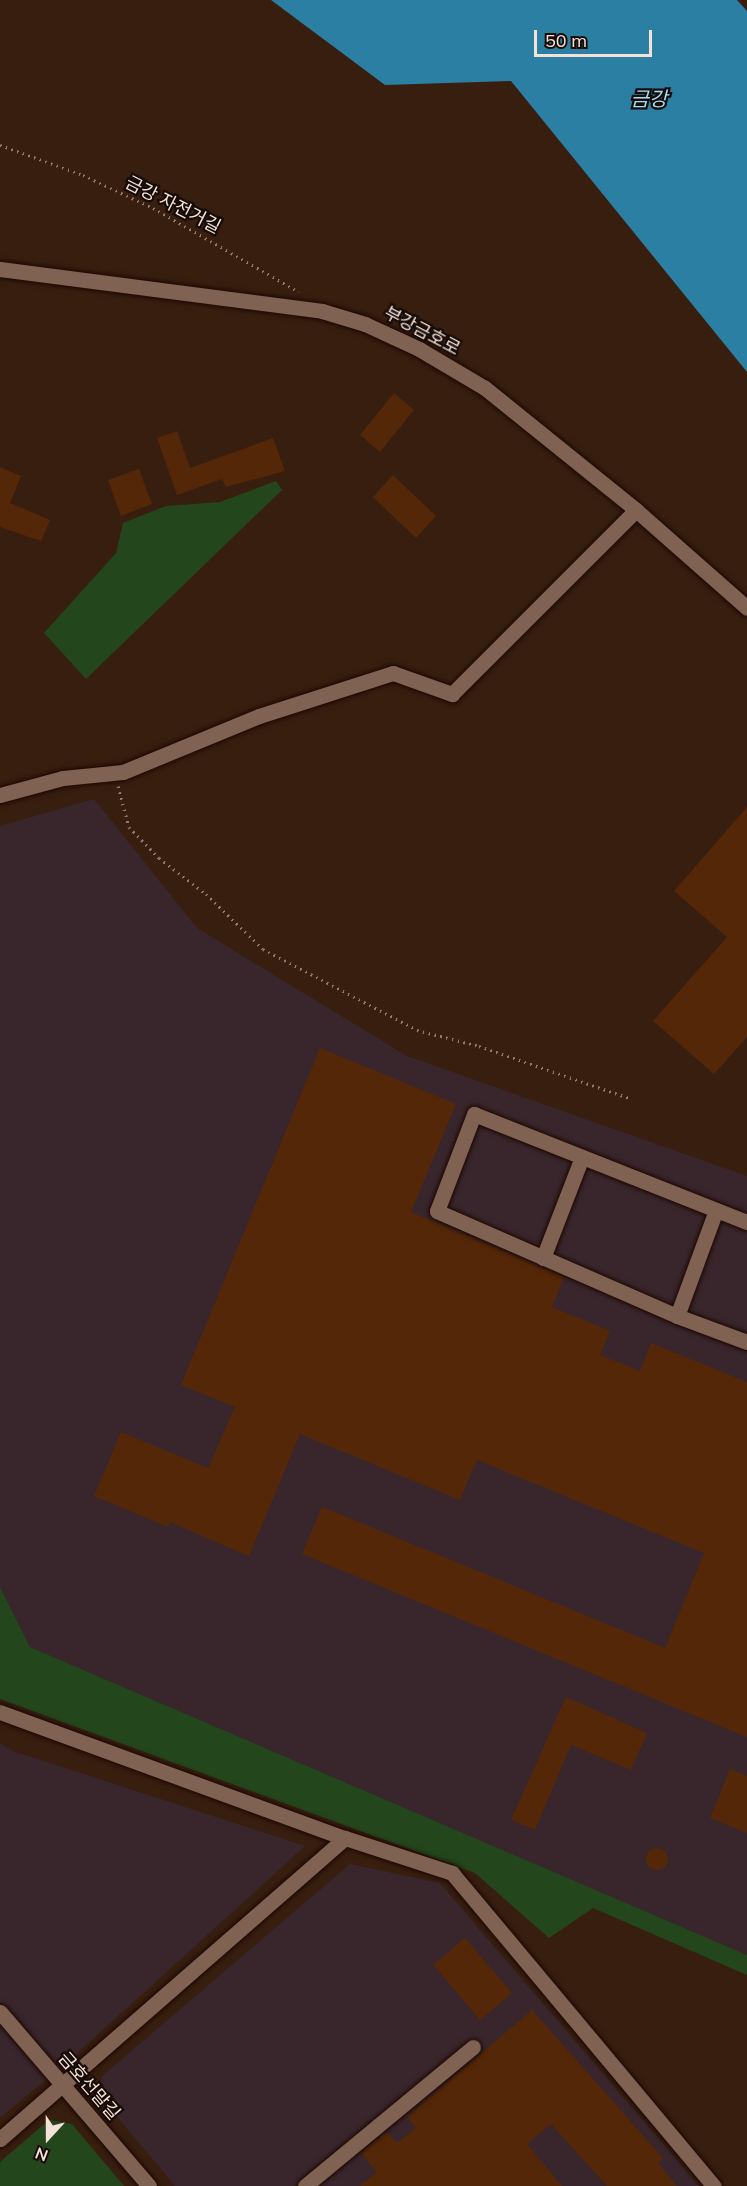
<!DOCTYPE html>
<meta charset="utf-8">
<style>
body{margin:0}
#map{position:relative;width:747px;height:2186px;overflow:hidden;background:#371e0f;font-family:Mulish,"Noto Sans KR",sans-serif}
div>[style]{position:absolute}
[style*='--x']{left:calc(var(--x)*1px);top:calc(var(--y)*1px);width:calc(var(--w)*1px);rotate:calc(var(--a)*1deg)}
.industrial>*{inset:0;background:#39262c}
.green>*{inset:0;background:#23461c}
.water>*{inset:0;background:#2a7fa3}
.building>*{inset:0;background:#532707}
.round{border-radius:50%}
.path>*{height:3px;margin-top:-1.5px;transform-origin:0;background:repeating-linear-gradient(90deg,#917b6f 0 1.5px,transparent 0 6px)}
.roads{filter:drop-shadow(0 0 2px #1d0700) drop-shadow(0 0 2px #1d0700)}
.minor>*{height:15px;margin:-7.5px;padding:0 7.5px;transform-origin:7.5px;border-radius:7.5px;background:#7f6251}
span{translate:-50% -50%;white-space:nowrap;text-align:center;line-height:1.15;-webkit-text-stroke:4.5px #160b06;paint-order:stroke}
.street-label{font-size:18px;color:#f4e2d9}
.water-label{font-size:20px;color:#a1defd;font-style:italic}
.north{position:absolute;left:18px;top:2108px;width:60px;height:60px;-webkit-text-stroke:4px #160b06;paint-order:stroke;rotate:201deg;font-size:16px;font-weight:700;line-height:24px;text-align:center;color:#f4e2d9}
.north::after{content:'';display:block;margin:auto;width:21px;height:27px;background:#f4e2d9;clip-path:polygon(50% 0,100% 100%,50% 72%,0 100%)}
.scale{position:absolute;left:534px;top:30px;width:118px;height:27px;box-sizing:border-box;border:3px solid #f4e2d9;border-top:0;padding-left:8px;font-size:18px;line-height:21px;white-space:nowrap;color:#f4e2d9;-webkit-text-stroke:4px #160b06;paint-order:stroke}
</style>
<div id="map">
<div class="industrial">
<i style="clip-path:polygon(94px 799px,197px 928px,407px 1056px,747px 1176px,747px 1955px,30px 1647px,0 1587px,0 826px)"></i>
<i style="clip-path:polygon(0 1743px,13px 1751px,305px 1846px,71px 2059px,0 2118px)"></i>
<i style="clip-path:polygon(350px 1864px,440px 1883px,699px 2186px,175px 2186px,99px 2095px,102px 2076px)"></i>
</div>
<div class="green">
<i style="clip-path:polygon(276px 481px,282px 490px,86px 679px,44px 633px,116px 553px,123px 523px,166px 506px,220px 502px)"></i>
<i style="clip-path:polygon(0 1587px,30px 1647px,747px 1955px,747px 1975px,593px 1908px,549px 1938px,475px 1873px,0 1699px)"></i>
<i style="clip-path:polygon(49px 2120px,72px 2124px,124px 2186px,0 2186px,0 2162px)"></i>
</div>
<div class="water">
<i style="clip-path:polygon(271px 0,737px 0,747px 11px,747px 372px,511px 81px,385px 85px)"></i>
</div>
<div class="building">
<i style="clip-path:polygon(394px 393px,414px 410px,380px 452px,360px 435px)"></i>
<i style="clip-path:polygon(177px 431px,190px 468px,273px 438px,285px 471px,226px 487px,222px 479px,177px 495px,157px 438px)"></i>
<i style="clip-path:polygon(0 467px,21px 476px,10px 503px,50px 520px,41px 541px,0 527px)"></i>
<i style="clip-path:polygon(139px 469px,152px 504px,121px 516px,108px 480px)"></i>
<i style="clip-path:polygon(393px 475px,436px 516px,416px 538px,373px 497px)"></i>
<i style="clip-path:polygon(747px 807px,747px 1037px,714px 1074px,653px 1021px,727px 937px,674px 891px)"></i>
<i style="clip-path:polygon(320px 1048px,456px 1104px,411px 1212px,564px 1277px,552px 1307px,610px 1331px,600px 1355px,640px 1371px,651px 1343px,747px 1382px,747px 1737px,302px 1554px,322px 1507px,665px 1648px,704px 1553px,477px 1460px,460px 1500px,300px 1434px,249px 1556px,170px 1522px,168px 1527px,94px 1496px,121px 1432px,208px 1468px,235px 1407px,181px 1385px)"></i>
<i style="clip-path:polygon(566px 1697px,647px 1733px,631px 1770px,571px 1745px,535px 1830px,511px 1820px)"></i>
<i style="clip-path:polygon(730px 1769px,747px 1776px,747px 1833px,710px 1818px)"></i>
<i class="round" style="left:646px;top:1848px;width:22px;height:22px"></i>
<i style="clip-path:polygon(465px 1938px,512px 1993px,480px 2020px,433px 1965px)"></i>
<i style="clip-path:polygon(532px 2010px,663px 2158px,658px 2163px,677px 2186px,607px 2186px,551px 2124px,527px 2144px,562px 2186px,360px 2186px,377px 2172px,361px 2153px,387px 2132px,397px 2143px,416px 2128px,407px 2117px)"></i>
</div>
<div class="path">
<i style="--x:0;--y:145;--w:88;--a:19.9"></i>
<i style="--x:83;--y:175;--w:77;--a:25.2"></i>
<i style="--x:153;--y:208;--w:168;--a:29.9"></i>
<i style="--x:118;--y:786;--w:42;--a:75"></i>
<i style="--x:129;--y:827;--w:43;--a:45.9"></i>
<i style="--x:159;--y:858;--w:59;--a:37.5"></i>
<i style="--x:206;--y:894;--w:79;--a:44"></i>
<i style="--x:263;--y:949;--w:174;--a:27.7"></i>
<i style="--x:417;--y:1030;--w:64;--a:14.5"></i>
<i style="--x:479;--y:1046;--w:159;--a:19.1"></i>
</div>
<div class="roads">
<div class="minor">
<i style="--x:0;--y:269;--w:325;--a:7.4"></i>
<i style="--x:322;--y:311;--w:45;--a:16.8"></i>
<i style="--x:365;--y:324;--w:60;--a:24.8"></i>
<i style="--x:419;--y:349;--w:77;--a:30.6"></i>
<i style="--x:485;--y:388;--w:194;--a:38.9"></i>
<i style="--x:636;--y:510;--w:148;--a:41.4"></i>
<i style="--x:0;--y:795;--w:65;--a:-15.1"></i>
<i style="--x:63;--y:778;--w:60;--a:-5.7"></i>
<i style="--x:123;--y:772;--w:147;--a:-22.4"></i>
<i style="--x:259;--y:716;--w:141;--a:-17.8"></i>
<i style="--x:393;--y:673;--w:63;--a:19.6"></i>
<i style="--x:452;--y:694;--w:260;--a:-45"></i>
<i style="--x:716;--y:1210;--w:113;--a:110.2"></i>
<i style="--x:677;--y:1316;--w:75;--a:20.4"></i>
<i style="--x:543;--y:1258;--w:108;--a:-68.9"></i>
<i style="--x:677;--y:1316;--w:262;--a:-156.4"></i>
<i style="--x:437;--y:1211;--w:104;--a:-69.1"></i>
<i style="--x:474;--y:1114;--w:294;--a:21.6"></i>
<i style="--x:0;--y:1712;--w:367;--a:20.1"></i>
<i style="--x:0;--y:2012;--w:229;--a:49.4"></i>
<i style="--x:0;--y:2139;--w:458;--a:-41.1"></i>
<i style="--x:345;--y:1838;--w:113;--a:18.1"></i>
<i style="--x:452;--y:1873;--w:408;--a:50.1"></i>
<i style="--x:305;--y:2186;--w:218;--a:-39.6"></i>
</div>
</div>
<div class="street-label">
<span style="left:173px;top:205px;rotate:27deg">금강 자전거길</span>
<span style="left:422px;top:331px;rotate:28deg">부강금호로</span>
<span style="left:89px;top:2086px;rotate:49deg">금호선말길</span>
</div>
<div class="water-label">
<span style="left:649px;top:98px">금강</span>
</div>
<div class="north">N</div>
<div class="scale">50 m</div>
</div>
